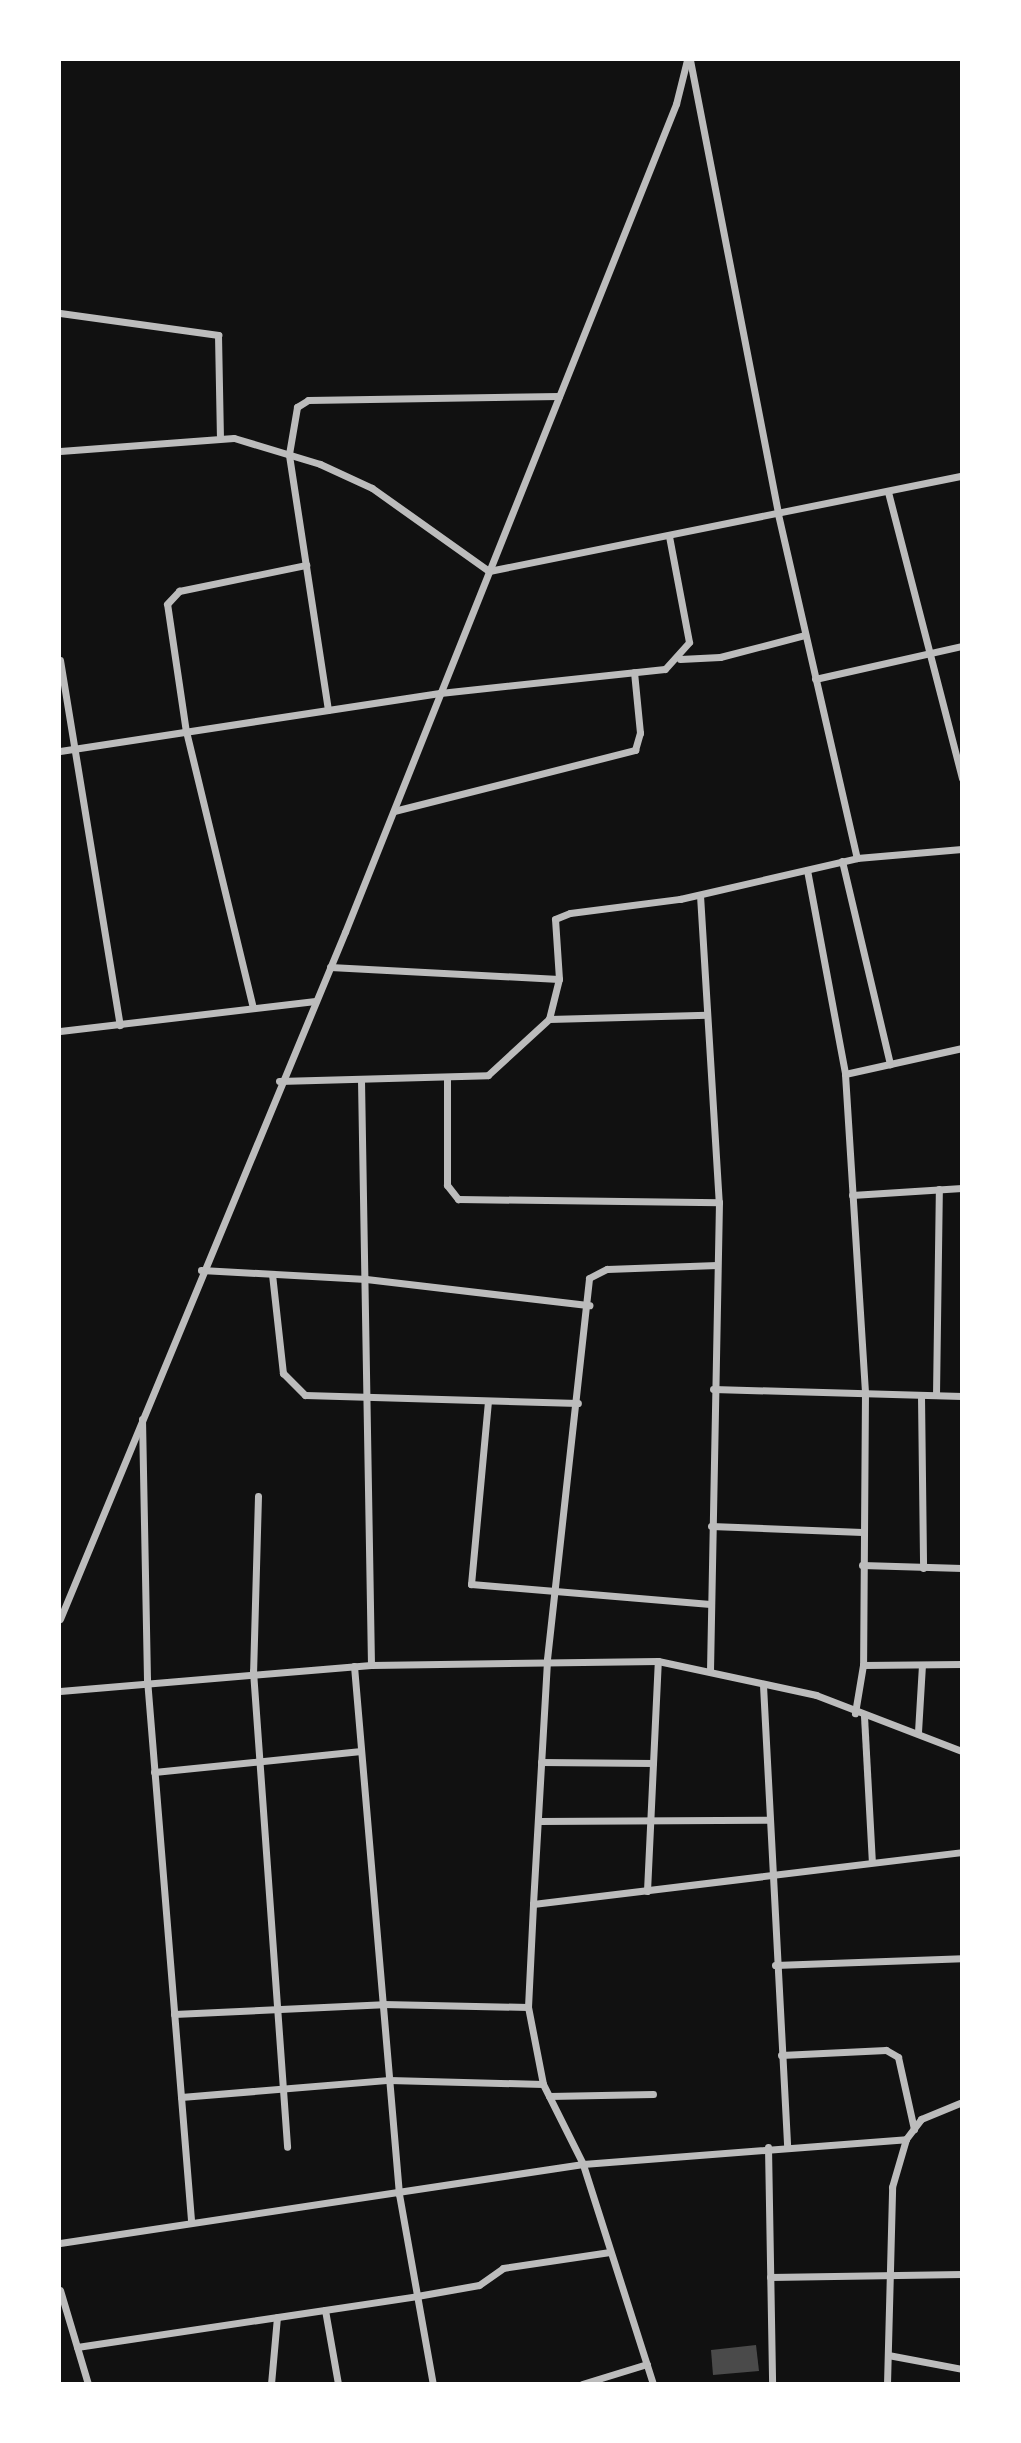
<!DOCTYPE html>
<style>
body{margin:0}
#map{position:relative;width:1021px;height:2443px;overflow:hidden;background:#111;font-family:Manrope,sans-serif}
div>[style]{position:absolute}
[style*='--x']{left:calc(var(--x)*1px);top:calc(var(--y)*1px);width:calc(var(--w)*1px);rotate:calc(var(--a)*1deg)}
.building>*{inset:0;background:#4a4a4a}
.minor>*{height:7px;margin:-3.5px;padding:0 3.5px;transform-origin:3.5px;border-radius:3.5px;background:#bcbcbc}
span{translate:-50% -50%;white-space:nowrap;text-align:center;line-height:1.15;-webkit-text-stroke:5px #fff;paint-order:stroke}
.frame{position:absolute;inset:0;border:61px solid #fff;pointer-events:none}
</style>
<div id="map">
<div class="building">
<i style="clip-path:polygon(756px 2345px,759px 2371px,713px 2375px,711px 2350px)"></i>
</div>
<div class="minor">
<i style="--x:690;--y:60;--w:462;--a:79"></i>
<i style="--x:778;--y:514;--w:353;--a:77.1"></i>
<i style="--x:60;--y:313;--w:160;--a:7.9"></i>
<i style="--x:218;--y:335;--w:100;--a:88.9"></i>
<i style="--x:60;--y:451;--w:174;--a:-4.3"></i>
<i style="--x:234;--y:438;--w:90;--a:16.8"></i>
<i style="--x:320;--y:464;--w:57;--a:24.8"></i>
<i style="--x:372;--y:488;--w:143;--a:35.4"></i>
<i style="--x:489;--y:571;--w:482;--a:-11.4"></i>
<i style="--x:888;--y:492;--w:296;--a:75.5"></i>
<i style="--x:680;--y:659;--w:40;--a:-2.9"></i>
<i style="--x:720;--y:657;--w:88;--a:-14.5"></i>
<i style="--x:60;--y:660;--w:370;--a:80.7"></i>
<i style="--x:815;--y:679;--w:151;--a:-12.7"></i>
<i style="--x:328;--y:710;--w:259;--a:-98.7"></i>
<i style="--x:289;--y:454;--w:48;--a:-80.3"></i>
<i style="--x:297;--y:407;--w:13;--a:-32"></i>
<i style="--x:308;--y:400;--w:251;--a:-0.9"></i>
<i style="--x:60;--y:751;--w:384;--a:-8.7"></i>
<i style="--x:440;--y:693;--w:226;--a:-6.1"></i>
<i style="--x:665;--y:669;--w:36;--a:-48"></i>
<i style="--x:689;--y:642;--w:108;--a:-100.7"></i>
<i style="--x:394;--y:811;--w:249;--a:-14.2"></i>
<i style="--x:635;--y:750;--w:18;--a:-74"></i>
<i style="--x:640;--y:733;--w:61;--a:-95.6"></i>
<i style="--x:842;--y:861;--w:209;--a:76.7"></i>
<i style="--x:807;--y:870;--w:208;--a:79.4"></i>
<i style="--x:845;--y:1074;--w:319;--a:86.4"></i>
<i style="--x:865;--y:1392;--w:273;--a:90.4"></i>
<i style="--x:863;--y:1665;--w:49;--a:99.5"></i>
<i style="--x:700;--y:895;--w:308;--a:86.5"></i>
<i style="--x:719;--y:1202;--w:469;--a:91.1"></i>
<i style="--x:330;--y:967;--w:229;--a:3"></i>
<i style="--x:253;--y:1008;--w:284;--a:-103.6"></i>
<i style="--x:186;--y:732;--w:129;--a:-98.4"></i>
<i style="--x:167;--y:604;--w:18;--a:-47"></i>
<i style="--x:179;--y:591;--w:130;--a:-11.6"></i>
<i style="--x:549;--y:1019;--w:158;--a:-1.5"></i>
<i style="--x:60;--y:1031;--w:257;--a:-6.7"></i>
<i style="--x:845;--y:1074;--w:120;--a:-12.5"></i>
<i style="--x:447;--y:1078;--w:107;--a:90"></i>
<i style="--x:447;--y:1185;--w:18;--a:52"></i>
<i style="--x:458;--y:1199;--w:261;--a:0.7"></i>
<i style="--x:361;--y:1080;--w:585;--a:89.02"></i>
<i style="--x:279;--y:1081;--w:209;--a:-1.6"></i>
<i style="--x:488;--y:1075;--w:83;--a:-42.6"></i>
<i style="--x:549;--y:1019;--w:41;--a:-76"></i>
<i style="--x:559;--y:979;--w:60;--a:-93.8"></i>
<i style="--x:555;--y:919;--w:16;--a:-22"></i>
<i style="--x:570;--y:913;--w:111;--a:-7.3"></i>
<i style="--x:680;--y:899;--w:182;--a:-13"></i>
<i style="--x:857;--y:858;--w:105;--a:-4.9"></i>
<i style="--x:852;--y:1195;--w:110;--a:-3.6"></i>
<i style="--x:201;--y:1270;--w:165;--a:3.1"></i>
<i style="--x:366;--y:1279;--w:225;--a:6.7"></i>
<i style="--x:272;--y:1274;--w:100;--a:83.7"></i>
<i style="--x:283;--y:1373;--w:31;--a:45"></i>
<i style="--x:305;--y:1395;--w:273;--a:1.7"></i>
<i style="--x:713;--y:1389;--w:249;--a:1.6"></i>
<i style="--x:936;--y:1395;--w:206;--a:-89.2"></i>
<i style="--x:921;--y:1396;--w:172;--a:89.3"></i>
<i style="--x:488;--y:1401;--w:184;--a:95.3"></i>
<i style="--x:471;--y:1584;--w:240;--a:4.8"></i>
<i style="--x:142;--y:1419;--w:260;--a:88.9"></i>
<i style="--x:147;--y:1679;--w:543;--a:85.35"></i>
<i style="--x:258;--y:1496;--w:175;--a:91.6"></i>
<i style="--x:253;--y:1671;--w:477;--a:85.9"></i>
<i style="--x:711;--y:1526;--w:151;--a:2.3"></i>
<i style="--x:862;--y:1565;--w:100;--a:1.7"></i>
<i style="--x:60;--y:1619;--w:744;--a:-67.47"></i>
<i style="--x:345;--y:932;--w:892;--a:-68.21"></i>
<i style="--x:676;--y:104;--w:45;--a:-76"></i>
<i style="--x:863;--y:1665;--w:99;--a:-0.6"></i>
<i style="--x:354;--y:1666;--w:530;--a:85.13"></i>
<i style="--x:399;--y:2194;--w:193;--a:79.9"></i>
<i style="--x:763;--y:1685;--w:461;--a:87"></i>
<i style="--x:60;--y:1691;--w:312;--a:-4.8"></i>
<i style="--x:371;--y:1665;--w:287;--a:-0.8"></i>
<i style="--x:658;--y:1661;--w:162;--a:12.1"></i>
<i style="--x:816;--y:1695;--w:156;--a:21"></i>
<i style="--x:864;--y:1716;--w:146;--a:86.9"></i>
<i style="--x:918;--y:1732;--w:67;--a:-86.6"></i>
<i style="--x:541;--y:1762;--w:112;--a:0.5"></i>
<i style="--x:154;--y:1772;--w:208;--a:-5.8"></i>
<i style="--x:538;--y:1821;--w:229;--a:-0.3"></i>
<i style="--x:647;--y:1891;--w:230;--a:-87.3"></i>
<i style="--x:533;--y:1904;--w:432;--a:-6.9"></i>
<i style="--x:775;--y:1965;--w:187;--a:-2.1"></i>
<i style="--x:174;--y:2014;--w:209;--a:-2.7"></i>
<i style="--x:383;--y:2004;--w:145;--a:1.2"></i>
<i style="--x:781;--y:2055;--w:105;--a:-2.7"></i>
<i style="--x:886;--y:2050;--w:14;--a:30"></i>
<i style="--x:898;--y:2057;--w:74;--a:77.5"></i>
<i style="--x:549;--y:2096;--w:104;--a:-1.1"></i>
<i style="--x:181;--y:2097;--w:209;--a:-4.7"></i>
<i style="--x:389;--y:2080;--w:154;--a:1.5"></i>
<i style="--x:768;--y:2147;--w:237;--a:89"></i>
<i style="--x:60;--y:2243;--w:529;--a:-8.59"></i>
<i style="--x:583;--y:2164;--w:324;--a:-4.4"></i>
<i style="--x:770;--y:2277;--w:192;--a:-0.9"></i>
<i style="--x:60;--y:2290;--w:98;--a:73.4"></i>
<i style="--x:325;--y:2310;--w:75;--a:80"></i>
<i style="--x:77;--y:2347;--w:344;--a:-8.5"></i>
<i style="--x:417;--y:2296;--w:63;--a:-10.1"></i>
<i style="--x:479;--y:2285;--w:29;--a:-35"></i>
<i style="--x:503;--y:2268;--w:108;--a:-8.5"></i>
<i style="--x:888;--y:2355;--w:75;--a:10.7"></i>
<i style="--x:271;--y:2384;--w:67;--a:-84.9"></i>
<i style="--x:582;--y:2384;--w:68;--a:-17.1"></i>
<i style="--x:653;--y:2384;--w:231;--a:-107.7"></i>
<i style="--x:583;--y:2164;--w:89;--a:-116.6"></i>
<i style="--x:543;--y:2084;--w:78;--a:-101"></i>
<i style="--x:528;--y:2007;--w:103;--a:-87.2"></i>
<i style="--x:533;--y:1904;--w:245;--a:-86.7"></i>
<i style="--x:547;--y:1659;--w:383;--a:-83.7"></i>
<i style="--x:589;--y:1278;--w:20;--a:-27"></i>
<i style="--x:607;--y:1269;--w:110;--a:-2.1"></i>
<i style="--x:887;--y:2384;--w:197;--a:-88.5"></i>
<i style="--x:892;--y:2187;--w:50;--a:-73.7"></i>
<i style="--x:906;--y:2139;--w:25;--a:-53"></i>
<i style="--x:921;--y:2119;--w:44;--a:-22.5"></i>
</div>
<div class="frame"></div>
</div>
